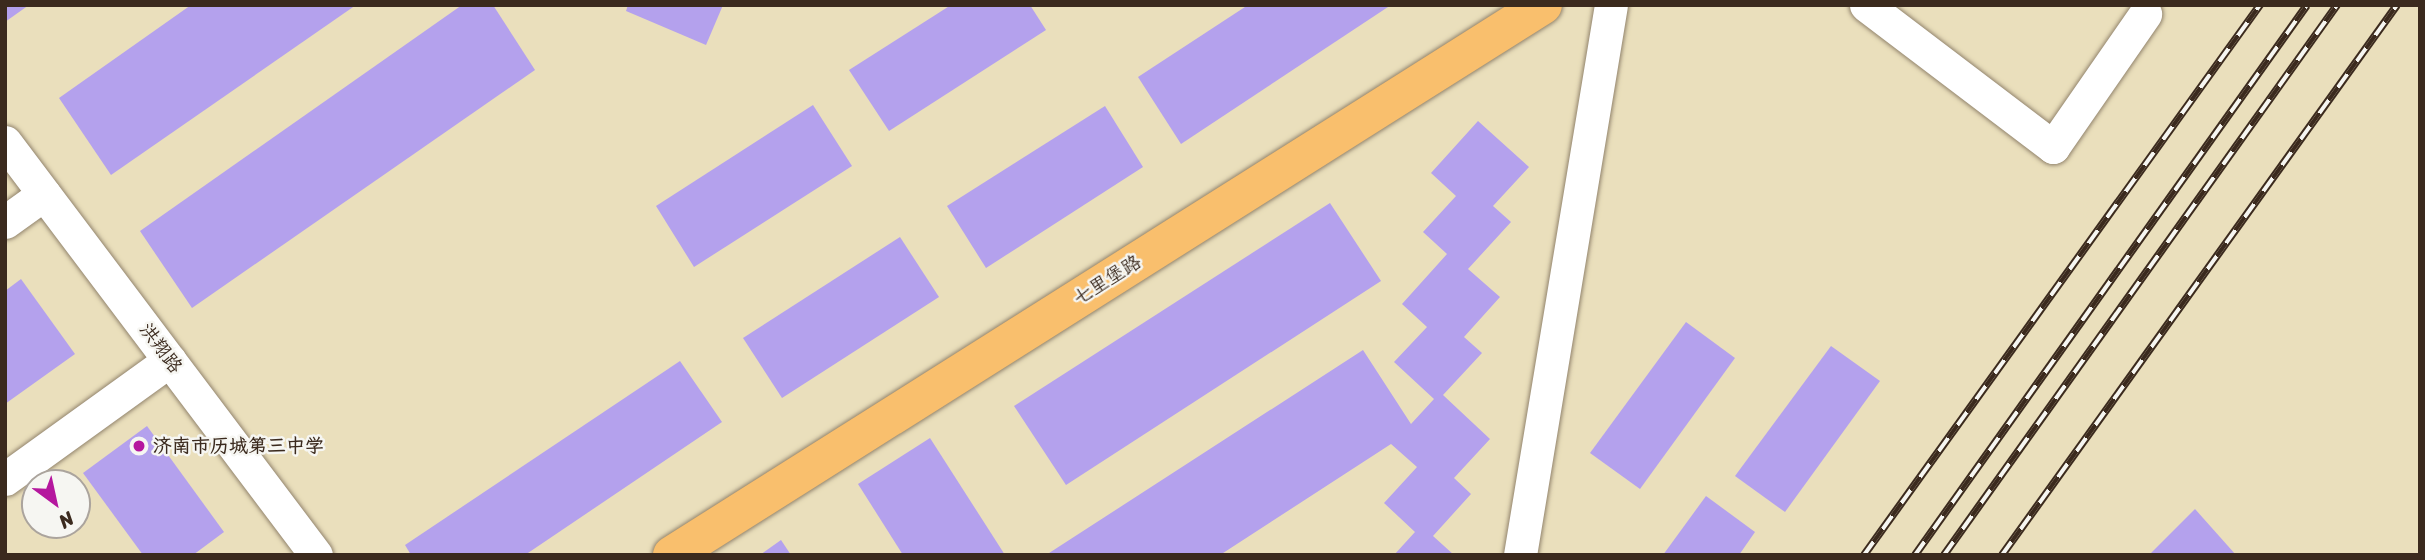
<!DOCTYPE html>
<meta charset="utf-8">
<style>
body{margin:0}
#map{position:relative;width:2425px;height:560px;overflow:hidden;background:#eadfbc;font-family:Sriracha,"LXGW WenKai TC",sans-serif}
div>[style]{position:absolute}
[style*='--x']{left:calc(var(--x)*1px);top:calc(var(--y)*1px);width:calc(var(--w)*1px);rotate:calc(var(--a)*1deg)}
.building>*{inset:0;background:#b4a1ed}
.roads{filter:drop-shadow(0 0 2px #92846d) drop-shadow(0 0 2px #92846d)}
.minor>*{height:33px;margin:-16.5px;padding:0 16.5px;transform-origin:16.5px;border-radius:16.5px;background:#fff}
.major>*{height:38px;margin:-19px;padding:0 19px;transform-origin:19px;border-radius:19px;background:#f9bf6d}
.rail>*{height:8px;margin-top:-4px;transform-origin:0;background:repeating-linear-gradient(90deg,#f6f6f2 0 16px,#3b2a1e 0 32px);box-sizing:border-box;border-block:2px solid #3b2a1e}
.dots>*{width:19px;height:19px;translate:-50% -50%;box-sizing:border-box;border:4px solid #f6f6f2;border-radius:50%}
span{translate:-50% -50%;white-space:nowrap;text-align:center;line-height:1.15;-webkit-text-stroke:5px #f6f6f2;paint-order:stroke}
.street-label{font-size:19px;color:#3b2a1e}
.poi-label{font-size:19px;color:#3b2a1e;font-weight:700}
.left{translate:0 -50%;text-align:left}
.frame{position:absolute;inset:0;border:7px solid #3b2a1e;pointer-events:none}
.north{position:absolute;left:21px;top:469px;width:70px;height:70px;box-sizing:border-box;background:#f6f6f2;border:2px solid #aba49d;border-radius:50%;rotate:147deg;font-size:19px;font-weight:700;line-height:28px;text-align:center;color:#3b2a1e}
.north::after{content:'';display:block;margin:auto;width:24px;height:32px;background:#b5179e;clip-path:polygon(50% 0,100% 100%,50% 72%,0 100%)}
</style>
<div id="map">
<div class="building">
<i style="clip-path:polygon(5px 5px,29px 5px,5px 22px)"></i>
<i style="clip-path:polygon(191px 5px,356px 5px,111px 175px,59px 98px)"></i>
<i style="clip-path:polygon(462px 5px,493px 5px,535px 70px,192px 308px,140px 231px)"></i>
<i style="clip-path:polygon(628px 5px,723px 5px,706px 45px,626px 11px)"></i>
<i style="clip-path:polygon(951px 5px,1030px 5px,1046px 30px,889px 131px,849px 70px)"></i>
<i style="clip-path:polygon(1248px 5px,1391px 5px,1181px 144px,1138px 77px)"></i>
<i style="clip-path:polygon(813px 105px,852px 166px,694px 267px,656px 206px)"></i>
<i style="clip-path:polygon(1105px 106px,1143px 167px,986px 268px,947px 206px)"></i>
<i style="clip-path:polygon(1478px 121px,1529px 167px,1493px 206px,1511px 222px,1468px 269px,1500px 297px,1464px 337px,1482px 353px,1443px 395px,1490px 439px,1454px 478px,1471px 494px,1433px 536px,1454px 555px,1394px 555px,1415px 532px,1384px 503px,1417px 467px,1391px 444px,1220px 555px,1046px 555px,1363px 350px,1411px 424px,1434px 399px,1394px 362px,1427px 327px,1402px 304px,1447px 254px,1423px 232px,1456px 196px,1431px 173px)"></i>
<i style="clip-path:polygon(1330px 203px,1381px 281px,1066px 485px,1014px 406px)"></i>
<i style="clip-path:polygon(900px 237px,939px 297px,782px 398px,743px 338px)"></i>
<i style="clip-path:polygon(21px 279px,75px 354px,5px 404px,5px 291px)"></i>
<i style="clip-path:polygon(1686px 322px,1735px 358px,1640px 489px,1590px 453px)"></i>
<i style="clip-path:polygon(1831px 346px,1880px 381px,1785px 512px,1735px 476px)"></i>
<i style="clip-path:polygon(680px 361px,722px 422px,525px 555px,411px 555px,405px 545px)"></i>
<i style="clip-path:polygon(147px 426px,224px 532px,193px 555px,143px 555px,83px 473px)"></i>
<i style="clip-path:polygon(930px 438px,1005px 555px,903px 555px,858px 484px)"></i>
<i style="clip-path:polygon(1706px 496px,1755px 532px,1739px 555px,1663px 555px)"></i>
<i style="clip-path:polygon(2195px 509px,2236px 555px,2149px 555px)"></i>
<i style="clip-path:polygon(781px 540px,791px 555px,760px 555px)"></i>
</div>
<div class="roads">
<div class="minor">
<i style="--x:1866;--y:5;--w:235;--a:37.2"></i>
<i style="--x:2053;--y:147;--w:162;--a:-55.3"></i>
<i style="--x:5;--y:142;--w:517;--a:53.02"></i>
<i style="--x:5;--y:222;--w:48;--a:-35.7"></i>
<i style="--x:5;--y:479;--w:203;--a:-35.8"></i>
<i style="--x:1520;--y:555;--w:557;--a:-80.61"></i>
</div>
<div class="major">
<i style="--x:672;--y:555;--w:1030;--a:-32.27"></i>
</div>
</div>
<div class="rail">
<i style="--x:1864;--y:555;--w:678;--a:-54.25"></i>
<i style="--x:1915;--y:555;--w:675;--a:-54.52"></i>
<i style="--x:1944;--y:555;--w:676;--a:-54.45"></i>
<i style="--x:2002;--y:555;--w:677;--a:-54.31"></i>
</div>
<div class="dots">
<i style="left:139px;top:446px;background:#b5179e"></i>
</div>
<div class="street-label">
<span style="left:1107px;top:280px;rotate:-32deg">七里堡路</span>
<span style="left:161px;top:348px;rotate:53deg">洪翔路</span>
</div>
<div class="poi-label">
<span class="left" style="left:153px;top:446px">济南市历城第三中学</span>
</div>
<div class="frame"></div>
<div class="north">N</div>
</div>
